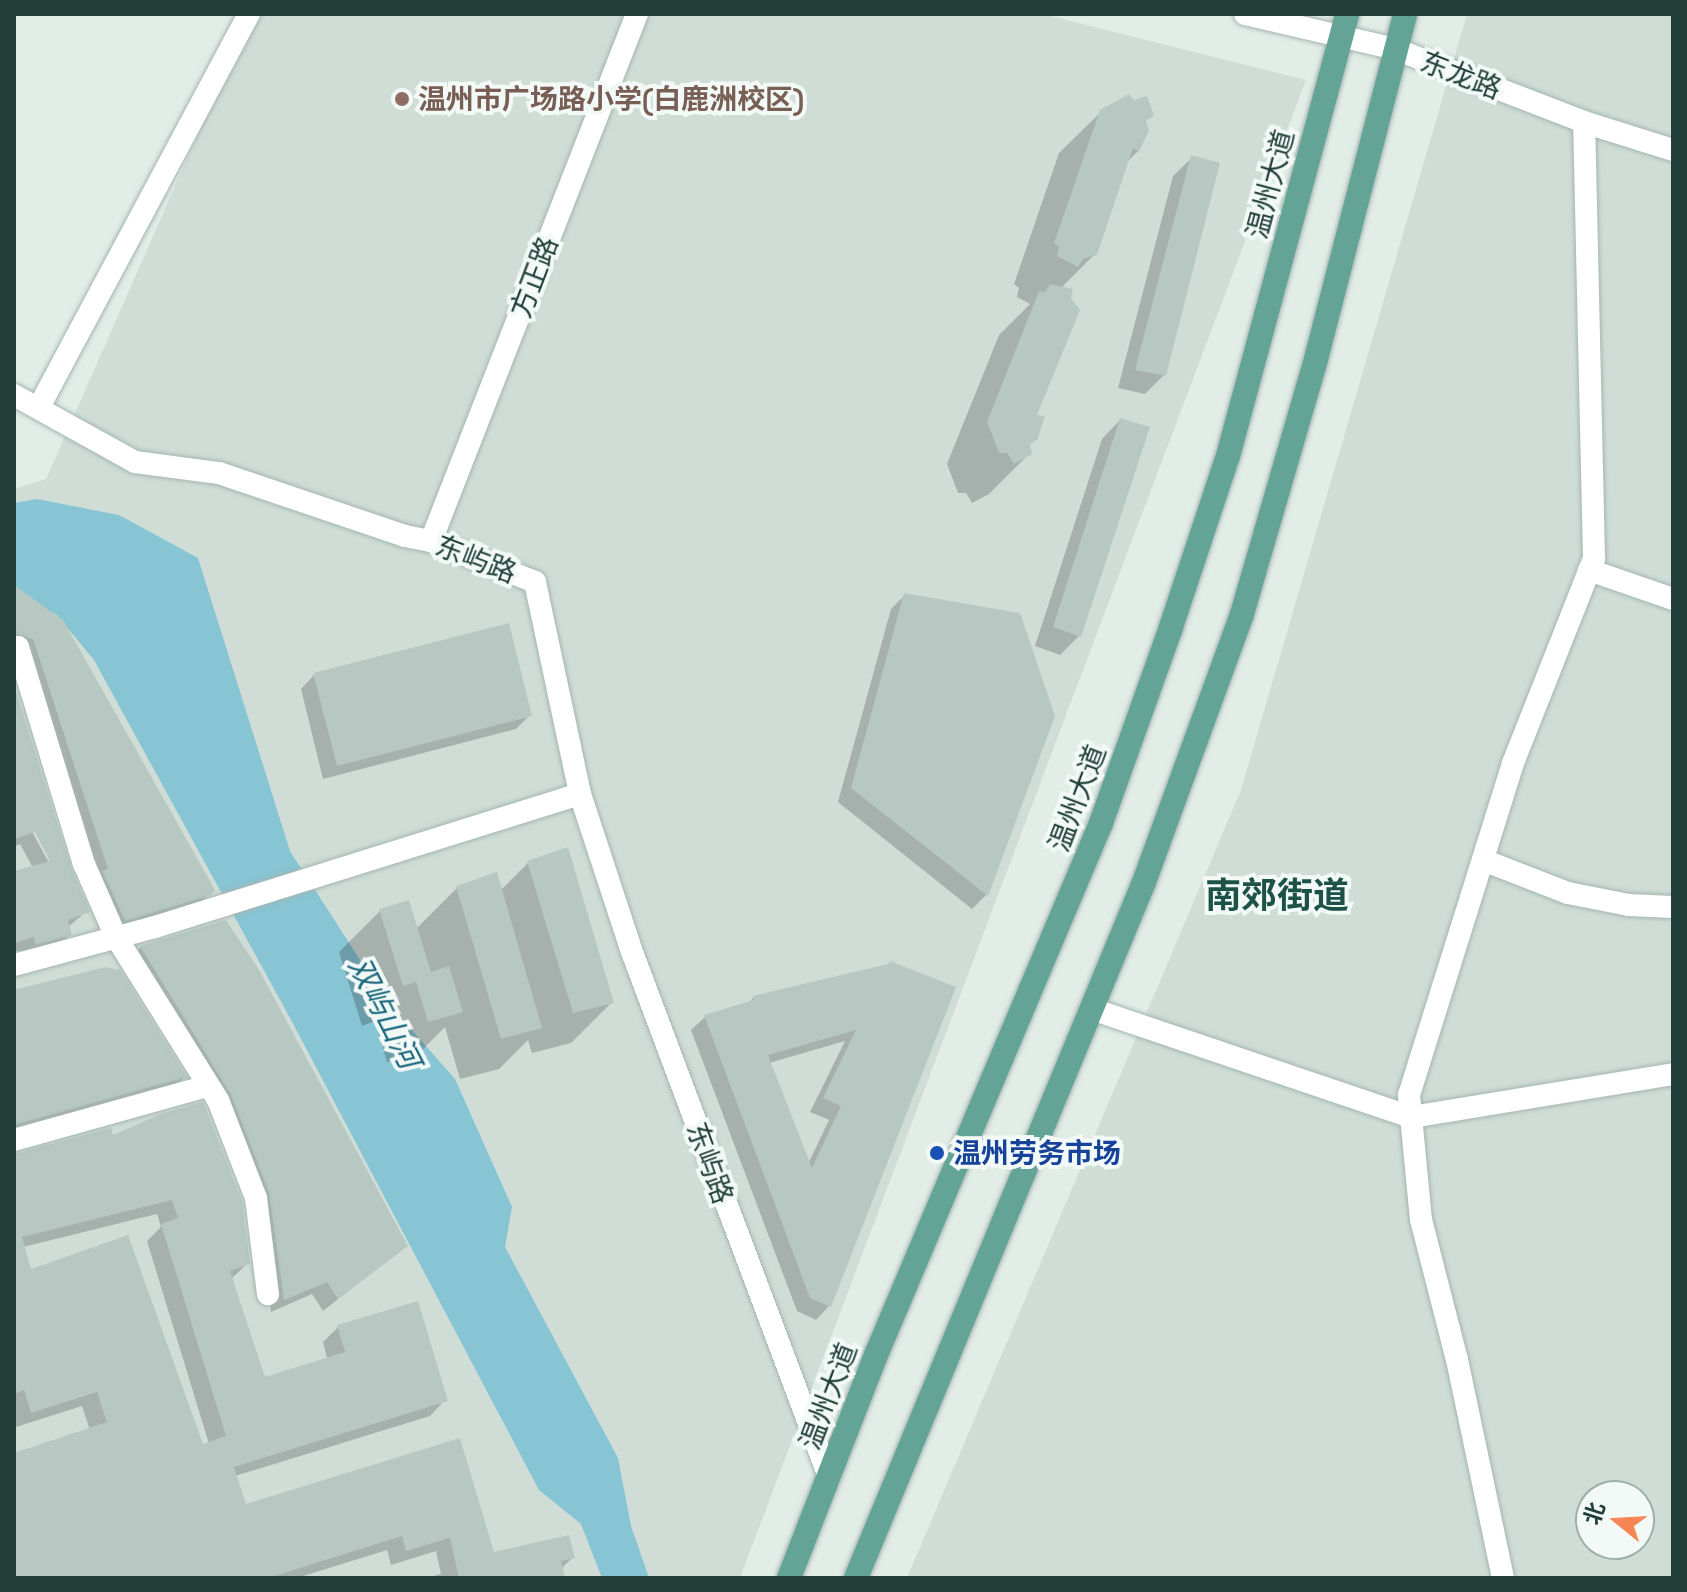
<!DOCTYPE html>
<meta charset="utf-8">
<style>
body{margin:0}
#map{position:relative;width:1687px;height:1592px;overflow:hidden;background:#e2ede8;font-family:"Space Grotesk","Noto Sans SC",sans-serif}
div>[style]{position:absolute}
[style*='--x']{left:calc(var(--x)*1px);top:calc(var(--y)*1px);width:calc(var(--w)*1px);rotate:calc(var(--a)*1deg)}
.built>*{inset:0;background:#d0ddd7}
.water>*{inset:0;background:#87c4d4}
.shadow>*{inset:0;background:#0003}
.building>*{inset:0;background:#b7c8c2}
.roads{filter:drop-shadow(0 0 2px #a4b5b0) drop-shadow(0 0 2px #a4b5b0)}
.minor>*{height:22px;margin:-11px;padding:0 11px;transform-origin:11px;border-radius:11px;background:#fff}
.major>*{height:24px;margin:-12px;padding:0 12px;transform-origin:12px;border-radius:12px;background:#64a497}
.dots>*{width:22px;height:22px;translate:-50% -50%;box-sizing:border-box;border:4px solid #f2f9f6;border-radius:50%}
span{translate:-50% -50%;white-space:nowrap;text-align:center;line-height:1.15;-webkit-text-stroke:8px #f2f9f6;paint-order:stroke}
.street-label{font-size:28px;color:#213f38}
.education-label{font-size:28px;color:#785e54;font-weight:700}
.left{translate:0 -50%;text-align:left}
.transit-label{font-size:28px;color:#164399;font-weight:700}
.water-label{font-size:30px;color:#18677d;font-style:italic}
.district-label{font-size:36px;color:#1c5247;font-weight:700}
.frame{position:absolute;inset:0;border:16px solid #213f38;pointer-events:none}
.north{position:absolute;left:1575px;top:1480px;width:80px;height:80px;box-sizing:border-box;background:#f2f9f6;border:2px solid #9eafaa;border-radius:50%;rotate:288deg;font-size:22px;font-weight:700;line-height:32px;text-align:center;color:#213f38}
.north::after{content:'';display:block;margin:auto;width:28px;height:36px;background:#f88554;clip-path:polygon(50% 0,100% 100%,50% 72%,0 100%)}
</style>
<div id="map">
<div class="built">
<i style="clip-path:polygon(251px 14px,1043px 14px,1306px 80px,740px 1578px,14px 1578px,14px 489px,46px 479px)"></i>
<i style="clip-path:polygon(evenodd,1467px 14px,1673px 14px,1673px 1578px,907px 1578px,1241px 790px,1467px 14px,1591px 1496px,1639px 1496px,1639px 1544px,1591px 1544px,1591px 1496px)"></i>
</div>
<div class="water">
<i style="clip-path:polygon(37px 499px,119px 515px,198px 558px,290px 851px,387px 1002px,455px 1079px,512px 1207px,505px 1247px,618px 1458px,631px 1526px,649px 1578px,602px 1578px,581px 1524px,539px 1490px,290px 1018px,94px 660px,56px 614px,14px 596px,14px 503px)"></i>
</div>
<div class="shadow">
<i style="clip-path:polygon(1101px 112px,1144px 122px,1147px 129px,1138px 151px,1126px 163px,1095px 254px,1061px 288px,1069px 299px,1034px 417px,1036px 438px,1028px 446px,1030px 453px,989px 494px,972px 503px,966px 493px,958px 493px,947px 464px,999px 335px,1030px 304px,1017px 297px,1019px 288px,1014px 284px,1059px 153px)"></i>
<i style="clip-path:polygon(1192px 158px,1164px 375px,1145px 394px,1118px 388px,1173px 176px)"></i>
<i style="clip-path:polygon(1120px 420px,1079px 636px,1060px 655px,1035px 646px,1102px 439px)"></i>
<i style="clip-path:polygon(14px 588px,213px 890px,199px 904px,111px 933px,14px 650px)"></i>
<i style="clip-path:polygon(905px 595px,1053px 716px,986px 895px,972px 909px,838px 802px,891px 609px)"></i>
<i style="clip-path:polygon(314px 675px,530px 715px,516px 729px,323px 779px,301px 689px)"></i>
<i style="clip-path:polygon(evenodd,14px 689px,69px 869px,87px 911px,68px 927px,70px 934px,56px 948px,22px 957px,21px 950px,14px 952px,14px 873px,33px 868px,20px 844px,14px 847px,14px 689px,32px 822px,49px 854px,49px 863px,28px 824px,32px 822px)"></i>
<i style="clip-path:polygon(529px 862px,612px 1002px,571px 1043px,532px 1053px,528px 1040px,499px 1069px,460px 1079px,445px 1027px,420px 1052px,387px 1062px,375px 1021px,362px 1026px,339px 952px,380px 911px,416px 929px,457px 888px,500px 891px)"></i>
<i style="clip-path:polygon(141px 947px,405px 1246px,323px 1311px,312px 1294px,271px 1312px,256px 1208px,218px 1109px,127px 961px)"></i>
<i style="clip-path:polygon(evenodd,886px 967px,829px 1306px,816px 1320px,797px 1311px,691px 1030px,705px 1017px,748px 1004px,754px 997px,886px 967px,845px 1041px,810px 1112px,829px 1120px,808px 1164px,769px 1063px,845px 1041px)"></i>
<i style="clip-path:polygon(14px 991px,185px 1077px,170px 1091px,14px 1135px)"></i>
<i style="clip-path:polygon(evenodd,111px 1138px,248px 1263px,231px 1279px,264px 1380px,327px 1358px,323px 1342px,338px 1327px,445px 1400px,430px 1416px,235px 1476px,244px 1507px,458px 1440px,493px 1554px,572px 1558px,561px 1569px,563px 1578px,426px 1578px,441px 1574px,436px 1551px,391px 1565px,387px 1550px,297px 1578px,14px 1578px,14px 1455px,90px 1430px,82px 1406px,16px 1427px,14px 1422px,14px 1154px,111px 1138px,157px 1214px,161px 1227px,147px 1241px,209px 1444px,202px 1446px,30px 1272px,23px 1247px,157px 1214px)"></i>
</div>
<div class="building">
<i style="clip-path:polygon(1129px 94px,1134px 100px,1147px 96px,1154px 115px,1146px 121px,1149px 130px,1139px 152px,1133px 148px,1097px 255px,1083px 259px,1078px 267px,1057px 256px,1059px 247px,1054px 243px,1100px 110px)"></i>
<i style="clip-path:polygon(1191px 155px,1220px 163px,1166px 376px,1135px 370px)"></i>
<i style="clip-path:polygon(1050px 284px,1073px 289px,1071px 298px,1080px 310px,1037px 415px,1045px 416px,1037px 440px,1030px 444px,1032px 454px,1014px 464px,1007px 453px,999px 453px,987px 422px,1039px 291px,1045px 292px)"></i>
<i style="clip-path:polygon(1120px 418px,1150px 427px,1081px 637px,1053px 627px)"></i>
<i style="clip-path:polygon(14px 585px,63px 620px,215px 890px,211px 895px,125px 921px,102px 871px,108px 869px,33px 639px,14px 634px)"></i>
<i style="clip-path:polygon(904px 593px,1020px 613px,1055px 716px,988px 896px,851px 788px)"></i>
<i style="clip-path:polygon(509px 623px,532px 716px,337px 766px,313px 673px)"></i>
<i style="clip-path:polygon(14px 685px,71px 868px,90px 912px,68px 920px,72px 935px,36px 945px,34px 937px,14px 943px,14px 871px,50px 861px,35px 832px,14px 839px)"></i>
<i style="clip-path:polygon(568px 847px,614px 1003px,573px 1013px,527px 861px)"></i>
<i style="clip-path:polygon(497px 872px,542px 1028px,501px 1039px,456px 886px)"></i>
<i style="clip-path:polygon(409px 900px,431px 972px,449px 966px,463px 1012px,428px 1022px,416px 982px,403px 986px,379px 909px)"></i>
<i style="clip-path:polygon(226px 920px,259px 970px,408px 1246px,338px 1299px,327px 1282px,284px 1300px,269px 1193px,231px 1095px,140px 946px)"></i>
<i style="clip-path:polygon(evenodd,890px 961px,956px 987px,831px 1307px,810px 1298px,704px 1015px,754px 1000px,753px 996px,888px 964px,890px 961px,856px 1030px,823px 1098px,841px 1106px,812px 1168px,768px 1055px,856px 1030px)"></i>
<i style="clip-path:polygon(105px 967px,120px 970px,187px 1077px,14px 1125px,14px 990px)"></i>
<i style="clip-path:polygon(evenodd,203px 1102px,242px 1201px,250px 1264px,230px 1271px,265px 1377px,345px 1352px,337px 1325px,418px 1301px,448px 1401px,234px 1467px,246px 1504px,460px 1438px,494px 1552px,569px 1535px,575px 1558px,561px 1561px,565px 1578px,459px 1578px,450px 1538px,406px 1551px,402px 1536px,268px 1578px,14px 1578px,14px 1453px,107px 1422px,97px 1392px,31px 1413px,24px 1390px,14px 1394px,14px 1154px,111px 1128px,113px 1135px,161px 1114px,203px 1102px,172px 1200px,178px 1218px,161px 1224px,226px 1436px,203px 1444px,128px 1235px,31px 1269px,22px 1237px,172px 1200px)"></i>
</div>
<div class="roads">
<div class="minor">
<i style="--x:1245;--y:14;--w:154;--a:13.1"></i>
<i style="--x:1395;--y:49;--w:203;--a:21.1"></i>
<i style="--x:1584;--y:122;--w:93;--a:17.5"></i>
<i style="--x:14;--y:395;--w:138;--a:29"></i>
<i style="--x:135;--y:462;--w:85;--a:7.5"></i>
<i style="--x:219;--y:473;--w:196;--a:18.7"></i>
<i style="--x:405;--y:536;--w:26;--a:11"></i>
<i style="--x:431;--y:541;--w:112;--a:21.5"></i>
<i style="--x:535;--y:582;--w:217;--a:78"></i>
<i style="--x:580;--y:794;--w:166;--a:71.8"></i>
<i style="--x:632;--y:952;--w:561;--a:69.43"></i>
<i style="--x:39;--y:407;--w:446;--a:-61.9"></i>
<i style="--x:431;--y:541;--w:566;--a:-68.65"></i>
<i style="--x:1589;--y:570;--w:89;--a:19"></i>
<i style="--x:14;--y:648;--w:4;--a:-14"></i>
<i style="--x:18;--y:647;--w:227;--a:73.1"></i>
<i style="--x:84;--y:864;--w:80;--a:66.3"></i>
<i style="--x:116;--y:937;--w:192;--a:58"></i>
<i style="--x:218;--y:1100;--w:105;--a:68.8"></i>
<i style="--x:256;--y:1198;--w:97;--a:82.9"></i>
<i style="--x:1483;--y:860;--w:91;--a:21.2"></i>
<i style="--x:1568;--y:893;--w:62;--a:11.1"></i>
<i style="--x:1629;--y:905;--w:44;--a:2.6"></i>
<i style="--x:14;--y:965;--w:146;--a:-15.1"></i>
<i style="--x:155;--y:927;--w:445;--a:-17.4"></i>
<i style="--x:1092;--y:1009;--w:337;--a:18.7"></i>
<i style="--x:1411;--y:1117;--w:266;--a:-9.3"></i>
<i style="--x:14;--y:1140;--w:201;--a:-15.6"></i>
<i style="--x:1503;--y:1578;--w:223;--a:-101.9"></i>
<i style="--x:1457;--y:1360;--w:145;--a:-104.4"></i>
<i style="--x:1421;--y:1220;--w:126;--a:-95.5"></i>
<i style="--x:1409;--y:1095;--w:348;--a:-72.6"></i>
<i style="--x:1513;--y:763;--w:220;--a:-68.4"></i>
<i style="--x:1594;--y:558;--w:436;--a:-91.3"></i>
</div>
<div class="major">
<i style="--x:789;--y:1578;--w:239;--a:-68.7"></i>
<i style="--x:876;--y:1355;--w:578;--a:-67.07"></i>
<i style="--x:1101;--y:823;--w:208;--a:-70.3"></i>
<i style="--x:1171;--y:627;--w:180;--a:-71.6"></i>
<i style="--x:1228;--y:456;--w:458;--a:-74.9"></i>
<i style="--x:856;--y:1578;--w:753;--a:-67.52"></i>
<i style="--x:1144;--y:882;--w:285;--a:-69.9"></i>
<i style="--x:1242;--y:614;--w:266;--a:-73.8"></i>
<i style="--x:1316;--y:359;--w:356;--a:-75.5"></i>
</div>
</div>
<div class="dots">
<i style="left:402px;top:99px;background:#8d6e63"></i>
<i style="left:937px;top:1153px;background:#1a4fb4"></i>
</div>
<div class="street-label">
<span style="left:1461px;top:75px;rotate:21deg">东龙路</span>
<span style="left:1270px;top:184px;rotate:-75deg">温州大道</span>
<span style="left:534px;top:277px;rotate:-69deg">方正路</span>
<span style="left:476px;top:559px;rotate:21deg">东屿路</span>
<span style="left:1077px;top:798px;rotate:-69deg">温州大道</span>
<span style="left:710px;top:1163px;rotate:70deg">东屿路</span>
<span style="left:828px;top:1396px;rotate:-69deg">温州大道</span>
</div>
<div class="education-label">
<span class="left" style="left:418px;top:99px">温州市广场路小学(白鹿洲校区)</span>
</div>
<div class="transit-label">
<span class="left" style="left:953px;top:1153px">温州劳务市场</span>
</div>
<div class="water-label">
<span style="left:384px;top:1013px;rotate:63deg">双屿山河</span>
</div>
<div class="district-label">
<span style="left:1277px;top:897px">南郊街道</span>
</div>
<div class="frame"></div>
<div class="north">北</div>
</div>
